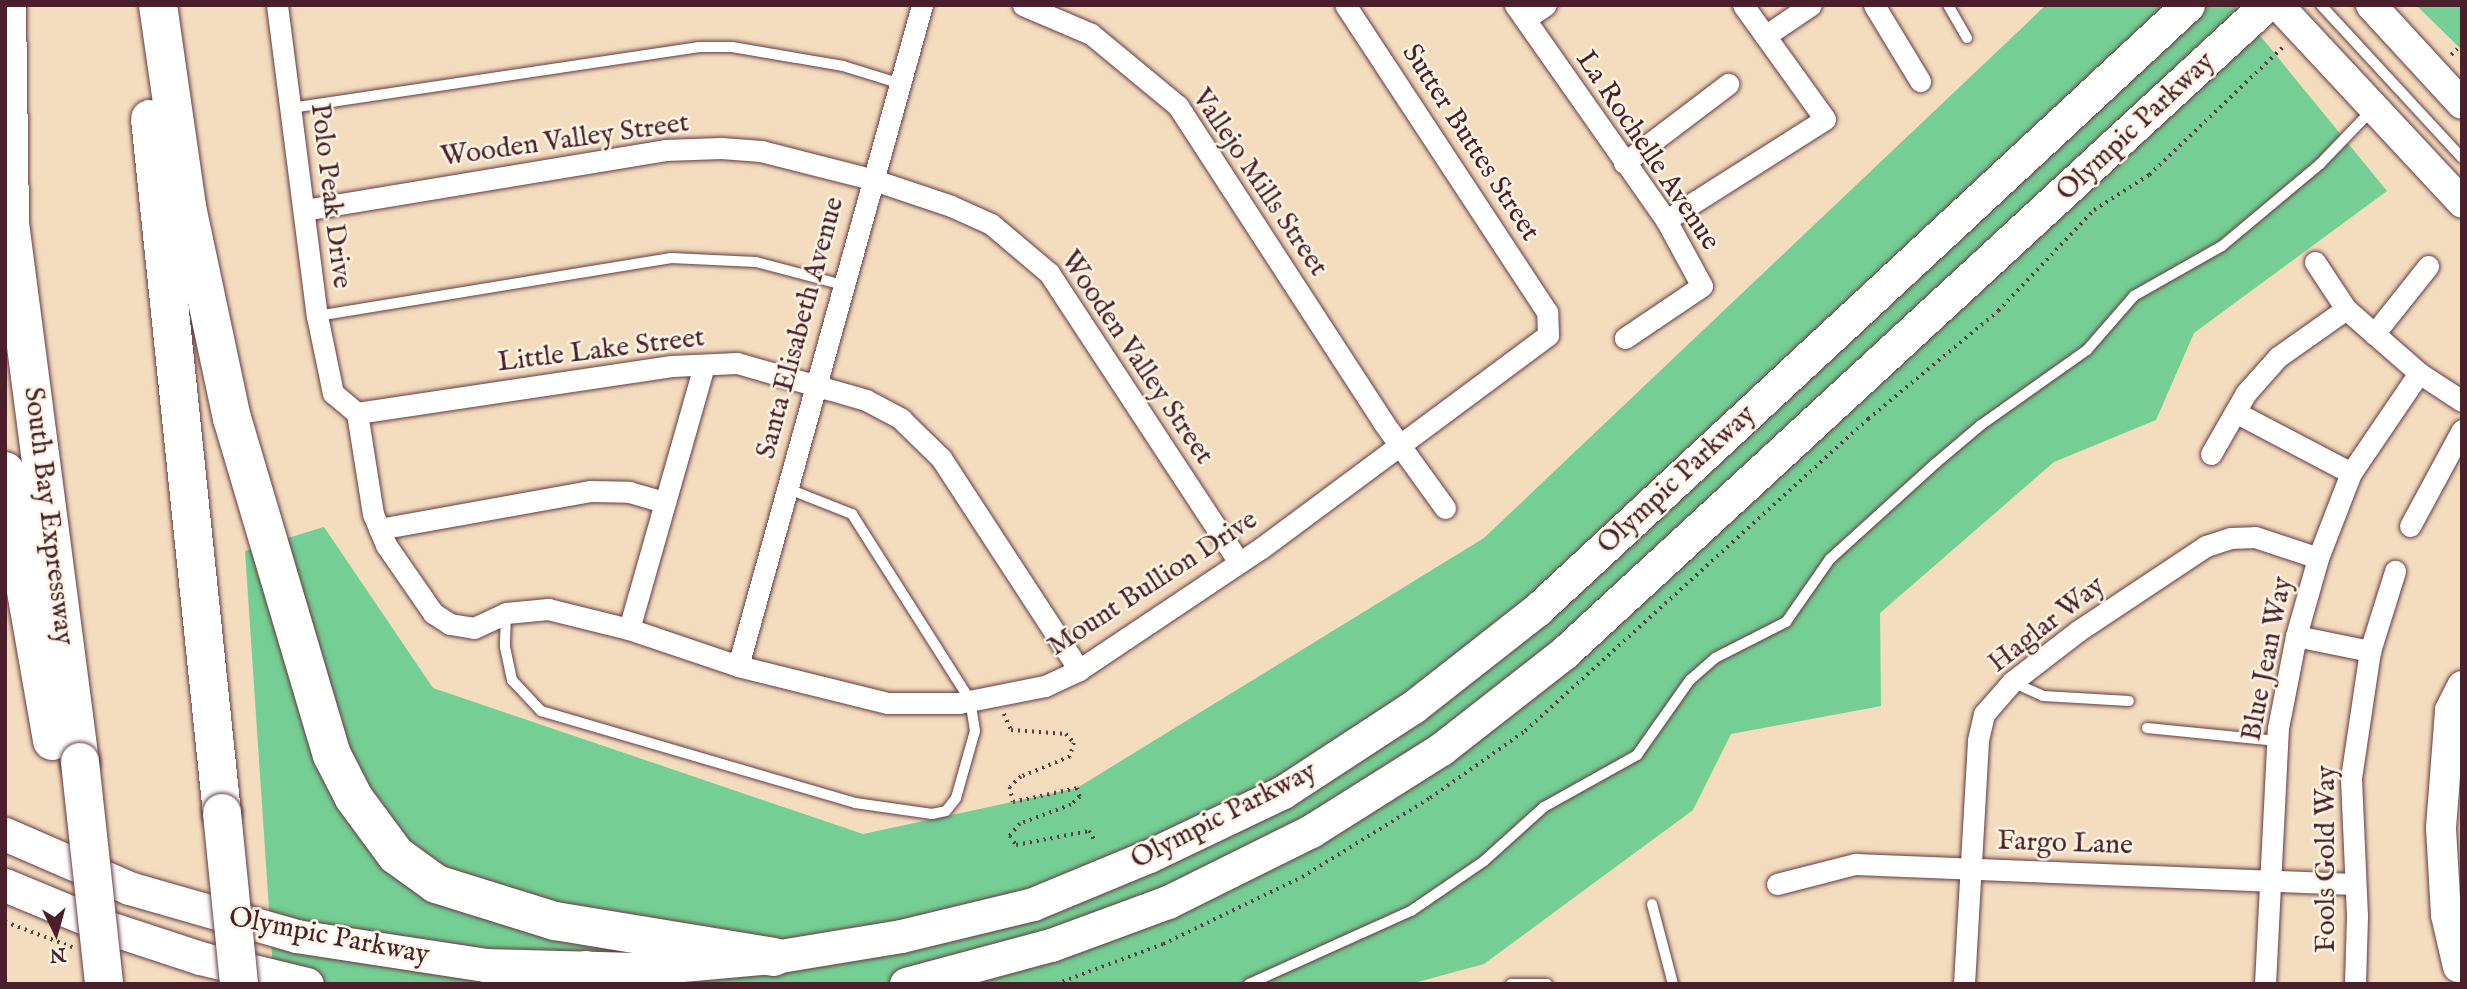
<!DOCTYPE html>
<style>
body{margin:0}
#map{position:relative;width:2467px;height:989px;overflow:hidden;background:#f4dcbf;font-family:"IM FELL English",serif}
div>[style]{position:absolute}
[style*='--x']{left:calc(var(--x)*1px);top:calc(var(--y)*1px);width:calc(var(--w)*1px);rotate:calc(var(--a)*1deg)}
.green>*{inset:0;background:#75ce94}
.path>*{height:3.5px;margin-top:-1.75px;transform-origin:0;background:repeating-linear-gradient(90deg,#643b41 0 2px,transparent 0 7px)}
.roads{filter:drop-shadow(0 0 2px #643b41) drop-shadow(0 0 2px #643b41)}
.lane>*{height:10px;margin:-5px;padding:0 5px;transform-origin:5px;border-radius:5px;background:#fff}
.street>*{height:21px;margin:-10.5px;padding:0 10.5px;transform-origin:10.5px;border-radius:10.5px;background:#fff}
.secondary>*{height:30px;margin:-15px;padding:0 15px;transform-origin:15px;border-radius:15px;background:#fff}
.primary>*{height:33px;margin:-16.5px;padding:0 16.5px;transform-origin:16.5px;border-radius:16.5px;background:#fff}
.highway>*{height:38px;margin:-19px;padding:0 19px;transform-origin:19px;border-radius:19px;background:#fff}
.bridges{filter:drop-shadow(0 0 2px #643b41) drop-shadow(0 0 2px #643b41)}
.highway-bridge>*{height:38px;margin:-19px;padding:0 19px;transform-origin:19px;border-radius:19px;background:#fff}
span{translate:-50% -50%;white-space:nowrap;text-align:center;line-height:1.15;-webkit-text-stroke:5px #fcf5e5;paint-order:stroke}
.street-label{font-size:28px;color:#4a1f2b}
.frame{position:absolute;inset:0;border:7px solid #4a1f2b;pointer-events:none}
.north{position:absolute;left:21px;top:898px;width:70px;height:70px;-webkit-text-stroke:5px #fcf5e5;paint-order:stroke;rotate:175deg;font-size:19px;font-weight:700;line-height:28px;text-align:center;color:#4a1f2b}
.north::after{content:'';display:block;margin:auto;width:24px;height:32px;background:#4a1f2b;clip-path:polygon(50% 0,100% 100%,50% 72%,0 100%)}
</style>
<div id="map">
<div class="green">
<i style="clip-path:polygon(2046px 5px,2235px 5px,2387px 191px,2194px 333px,2156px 420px,2054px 462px,1880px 613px,1881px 706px,1731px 734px,1693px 810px,1484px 964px,1410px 984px,274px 984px,245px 551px,324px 527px,433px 688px,863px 834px,1077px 788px,1484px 538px)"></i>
<i style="clip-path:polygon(2416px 5px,2462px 5px,2462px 50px)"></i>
</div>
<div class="path">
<i style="--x:2451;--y:55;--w:16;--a:-45"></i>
<i style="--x:1004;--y:714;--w:17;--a:66"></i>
<i style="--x:1011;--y:730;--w:55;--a:4.2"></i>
<i style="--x:1066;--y:734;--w:12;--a:48"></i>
<i style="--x:1074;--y:743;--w:15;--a:106"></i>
<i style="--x:1070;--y:757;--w:53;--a:157.8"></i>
<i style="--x:1021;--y:777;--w:15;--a:138"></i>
<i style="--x:1010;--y:787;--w:15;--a:79"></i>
<i style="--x:1013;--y:802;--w:66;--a:-12.3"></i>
<i style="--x:1077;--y:788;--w:9;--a:72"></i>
<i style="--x:1080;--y:797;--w:12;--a:138"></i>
<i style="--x:1071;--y:805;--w:54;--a:159.6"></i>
<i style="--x:1020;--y:824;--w:16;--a:130"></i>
<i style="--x:1010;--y:836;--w:11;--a:56"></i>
<i style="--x:1016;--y:845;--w:74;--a:-10.9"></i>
<i style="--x:1089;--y:831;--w:13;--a:58"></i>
<i style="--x:5;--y:922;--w:72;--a:20.5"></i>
<i style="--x:1056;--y:984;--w:114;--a:-20.5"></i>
<i style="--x:1163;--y:944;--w:154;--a:-25.7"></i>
<i style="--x:1302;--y:877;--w:150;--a:-31.7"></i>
<i style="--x:1430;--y:798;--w:116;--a:-35.2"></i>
<i style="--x:1525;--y:731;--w:464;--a:-42.3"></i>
<i style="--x:1868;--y:419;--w:169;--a:-39.7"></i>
<i style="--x:1998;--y:311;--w:139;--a:-46.5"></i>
<i style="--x:2094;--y:210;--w:65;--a:-32.5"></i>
<i style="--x:2149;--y:175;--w:187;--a:-43.7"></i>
</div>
<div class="roads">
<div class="lane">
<i style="--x:1948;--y:5;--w:38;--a:60"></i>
<i style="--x:2321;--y:5;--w:208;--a:47.3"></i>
<i style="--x:291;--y:108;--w:413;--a:-8.5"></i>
<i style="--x:699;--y:47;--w:33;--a:0"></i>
<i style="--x:732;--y:47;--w:113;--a:9.7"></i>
<i style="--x:843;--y:66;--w:61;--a:17.2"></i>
<i style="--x:317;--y:316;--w:359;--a:-9.3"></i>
<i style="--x:671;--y:258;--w:85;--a:2.7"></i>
<i style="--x:756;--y:262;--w:90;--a:14.8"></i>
<i style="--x:506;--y:613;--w:34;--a:92"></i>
<i style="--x:505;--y:647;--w:34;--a:78"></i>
<i style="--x:512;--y:680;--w:42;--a:46.9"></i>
<i style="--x:541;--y:711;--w:327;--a:16.3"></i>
<i style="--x:855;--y:803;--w:78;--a:8.1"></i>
<i style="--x:932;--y:814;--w:14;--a:-12"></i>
<i style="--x:946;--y:811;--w:16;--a:-52"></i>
<i style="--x:956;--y:798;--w:70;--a:-74.2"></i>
<i style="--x:975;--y:731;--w:31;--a:-99"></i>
<i style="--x:970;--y:700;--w:220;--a:-122.4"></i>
<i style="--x:852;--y:514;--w:71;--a:-158.5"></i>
<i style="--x:2012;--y:682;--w:34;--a:24"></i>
<i style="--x:2043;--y:696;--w:86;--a:3.3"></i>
<i style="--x:2147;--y:728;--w:131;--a:5.7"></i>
<i style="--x:1652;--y:904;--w:83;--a:75.3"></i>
<i style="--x:1249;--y:984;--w:178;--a:-24.3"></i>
<i style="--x:1411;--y:911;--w:88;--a:-34.4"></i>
<i style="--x:1484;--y:861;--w:81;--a:-42"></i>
<i style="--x:1544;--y:807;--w:107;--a:-29.2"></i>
<i style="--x:1637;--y:755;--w:92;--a:-54.8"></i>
<i style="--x:1690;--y:680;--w:33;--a:-41"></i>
<i style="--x:1715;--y:658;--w:80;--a:-26.9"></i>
<i style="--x:1786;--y:622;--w:77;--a:-55.1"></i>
<i style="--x:1830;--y:559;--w:143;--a:-42.2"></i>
<i style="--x:1936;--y:463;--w:59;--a:-40.2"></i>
<i style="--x:1981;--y:425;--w:130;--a:-35.3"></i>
<i style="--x:2087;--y:350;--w:72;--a:-49"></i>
<i style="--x:2134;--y:296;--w:101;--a:-29.6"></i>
<i style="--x:2222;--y:246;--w:128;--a:-39.9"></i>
<i style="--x:2320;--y:164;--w:76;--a:-46.1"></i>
<i style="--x:1511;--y:984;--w:36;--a:0"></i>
</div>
<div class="street">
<i style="--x:277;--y:5;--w:314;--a:82.7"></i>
<i style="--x:317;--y:316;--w:79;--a:78.3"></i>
<i style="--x:333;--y:393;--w:31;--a:40"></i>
<i style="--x:357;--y:413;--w:318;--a:-8.5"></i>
<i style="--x:672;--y:366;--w:65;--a:-2.6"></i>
<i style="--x:737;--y:363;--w:134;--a:16"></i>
<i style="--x:866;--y:400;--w:40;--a:28"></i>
<i style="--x:901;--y:419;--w:56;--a:44.3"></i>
<i style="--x:941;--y:458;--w:253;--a:56.9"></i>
<i style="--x:1023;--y:5;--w:74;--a:23.1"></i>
<i style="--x:1091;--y:34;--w:113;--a:39.6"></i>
<i style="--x:1178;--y:106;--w:377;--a:57"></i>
<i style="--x:1383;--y:422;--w:106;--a:54.2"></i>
<i style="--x:1515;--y:5;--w:263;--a:54.9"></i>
<i style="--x:1666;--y:220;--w:75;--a:61.4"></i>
<i style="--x:1702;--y:286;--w:93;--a:146"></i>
<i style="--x:1874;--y:5;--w:89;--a:58.8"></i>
<i style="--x:1525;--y:19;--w:25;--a:-34"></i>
<i style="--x:1765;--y:36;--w:55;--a:-34"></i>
<i style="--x:1624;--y:163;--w:131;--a:-37.2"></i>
<i style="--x:304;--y:210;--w:366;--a:-9.4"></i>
<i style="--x:665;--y:150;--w:56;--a:-2"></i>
<i style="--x:721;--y:148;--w:40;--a:4.3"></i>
<i style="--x:761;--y:151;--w:114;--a:14.3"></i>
<i style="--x:871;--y:179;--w:84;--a:18.6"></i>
<i style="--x:951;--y:206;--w:44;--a:24.2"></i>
<i style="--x:991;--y:224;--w:76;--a:40.2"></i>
<i style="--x:1049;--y:273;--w:346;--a:56.7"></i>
<i style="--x:1666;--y:220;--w:188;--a:-32.4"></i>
<i style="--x:1825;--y:119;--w:140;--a:-125.7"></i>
<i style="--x:2315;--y:262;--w:56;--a:56.6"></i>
<i style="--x:2346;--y:309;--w:97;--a:41.2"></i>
<i style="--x:2419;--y:373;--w:51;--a:33.1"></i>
<i style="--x:2374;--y:334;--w:87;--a:-51.5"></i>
<i style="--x:2235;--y:412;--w:131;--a:27.7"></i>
<i style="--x:357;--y:413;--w:102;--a:81"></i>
<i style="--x:373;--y:514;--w:34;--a:67"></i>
<i style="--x:386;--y:545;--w:83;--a:55.3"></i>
<i style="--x:433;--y:613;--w:20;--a:33"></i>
<i style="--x:450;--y:624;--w:24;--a:9"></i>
<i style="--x:474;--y:628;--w:35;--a:-25"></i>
<i style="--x:506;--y:613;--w:42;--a:-5.4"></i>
<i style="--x:548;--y:609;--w:83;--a:13.9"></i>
<i style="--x:629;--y:629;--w:115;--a:18.7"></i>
<i style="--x:738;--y:666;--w:154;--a:13.9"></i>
<i style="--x:888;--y:703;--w:71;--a:0"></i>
<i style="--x:959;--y:703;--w:88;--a:-11.2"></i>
<i style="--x:1045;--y:686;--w:38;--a:-25"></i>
<i style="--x:1079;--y:670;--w:218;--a:-33.8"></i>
<i style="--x:1260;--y:549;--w:359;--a:-36.6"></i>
<i style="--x:1548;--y:335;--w:23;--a:-92"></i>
<i style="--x:1547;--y:312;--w:367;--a:-123.3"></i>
<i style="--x:2211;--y:454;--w:70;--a:-60.2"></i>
<i style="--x:2246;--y:393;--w:48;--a:-48.4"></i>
<i style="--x:2278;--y:357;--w:83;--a:-35.2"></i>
<i style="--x:2410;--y:526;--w:109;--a:-61.6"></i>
<i style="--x:379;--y:529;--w:214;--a:-10.2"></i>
<i style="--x:590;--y:491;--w:39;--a:1"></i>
<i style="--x:629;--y:492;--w:35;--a:16"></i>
<i style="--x:629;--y:629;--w:274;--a:-74.1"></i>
<i style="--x:2296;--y:636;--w:76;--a:11.5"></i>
<i style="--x:738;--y:666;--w:686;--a:-74.44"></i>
<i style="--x:1777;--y:884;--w:81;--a:-14.4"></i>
<i style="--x:1855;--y:864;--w:499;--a:2.3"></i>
<i style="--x:1964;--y:984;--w:244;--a:-86.7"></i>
<i style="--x:1978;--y:740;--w:27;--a:-77"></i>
<i style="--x:1984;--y:714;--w:43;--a:-48.8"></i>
<i style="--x:2012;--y:682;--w:83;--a:-37.7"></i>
<i style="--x:2078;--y:631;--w:154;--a:-33.6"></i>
<i style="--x:2206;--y:546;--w:25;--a:-18"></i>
<i style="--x:2230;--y:538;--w:25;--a:-2"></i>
<i style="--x:2255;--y:537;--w:66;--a:18.4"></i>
<i style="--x:2265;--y:984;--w:256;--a:-87.1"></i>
<i style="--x:2278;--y:728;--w:94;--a:-78.9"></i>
<i style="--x:2296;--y:636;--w:81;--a:-74.2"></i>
<i style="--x:2318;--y:558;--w:91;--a:-68.8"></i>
<i style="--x:2351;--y:473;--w:121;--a:-55.8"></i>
<i style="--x:2355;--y:984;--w:68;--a:-88.3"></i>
<i style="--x:2357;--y:916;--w:138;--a:-92.5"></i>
<i style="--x:2351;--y:778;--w:128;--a:-81.5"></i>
<i style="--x:2370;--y:651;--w:84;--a:-72.6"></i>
</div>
<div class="secondary">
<i style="--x:2278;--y:5;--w:270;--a:47"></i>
<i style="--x:2371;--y:5;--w:134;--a:47.4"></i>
<i style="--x:2458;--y:967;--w:53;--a:-103"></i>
<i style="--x:2446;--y:915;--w:87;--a:-93.3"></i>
<i style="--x:2441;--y:828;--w:118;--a:-85.6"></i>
<i style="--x:2450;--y:710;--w:27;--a:-63"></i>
</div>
<div class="primary">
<i style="--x:5;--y:834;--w:135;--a:23.5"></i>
<i style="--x:129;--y:888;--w:174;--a:16"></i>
<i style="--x:296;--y:936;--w:191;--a:8.7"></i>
<i style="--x:485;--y:965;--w:151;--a:1.5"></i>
<i style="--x:636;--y:969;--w:139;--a:-5"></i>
<i style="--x:774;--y:957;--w:129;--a:-9.4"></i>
<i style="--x:901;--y:936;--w:136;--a:-13.6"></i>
<i style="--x:1033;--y:904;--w:126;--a:-22.5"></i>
<i style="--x:1149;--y:856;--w:148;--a:-25.5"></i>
<i style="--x:1283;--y:792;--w:155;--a:-33.2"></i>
<i style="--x:1413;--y:707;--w:159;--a:-38.1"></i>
<i style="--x:1538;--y:609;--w:887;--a:-42.9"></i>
<i style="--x:5;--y:885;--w:113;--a:22.5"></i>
<i style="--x:109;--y:928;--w:96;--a:18.2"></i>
<i style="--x:200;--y:958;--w:110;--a:13.7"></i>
<i style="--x:906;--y:984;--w:150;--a:-15.1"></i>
<i style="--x:1051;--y:945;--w:125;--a:-20.2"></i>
<i style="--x:1168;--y:902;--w:160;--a:-26.4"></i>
<i style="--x:1311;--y:831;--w:154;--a:-32.2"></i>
<i style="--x:1441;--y:749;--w:157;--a:-38"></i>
<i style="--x:1565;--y:652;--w:954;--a:-42.71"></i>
</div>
<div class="highway">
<i style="--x:7;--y:5;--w:218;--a:89.2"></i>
<i style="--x:10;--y:223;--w:544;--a:82.6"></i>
<i style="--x:158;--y:5;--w:204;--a:81.8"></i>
<i style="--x:187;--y:207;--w:216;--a:78"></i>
<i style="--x:232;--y:418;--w:352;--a:73.5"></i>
<i style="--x:332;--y:755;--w:48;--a:62.9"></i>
<i style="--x:354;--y:798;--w:71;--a:53.6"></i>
<i style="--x:396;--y:855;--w:49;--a:35.9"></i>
<i style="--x:436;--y:884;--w:125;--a:17.3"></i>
<i style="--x:555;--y:921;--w:222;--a:9.3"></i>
<i style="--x:150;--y:119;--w:698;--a:84.08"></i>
<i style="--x:5;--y:471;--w:274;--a:80.1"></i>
<i style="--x:586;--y:970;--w:16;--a:60"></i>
</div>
</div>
<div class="bridges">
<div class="highway-bridge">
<i style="--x:80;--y:762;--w:223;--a:83.8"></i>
<i style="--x:222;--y:813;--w:172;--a:84.3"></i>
</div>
</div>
<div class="street-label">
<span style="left:2136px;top:127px;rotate:-43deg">Olympic Parkway</span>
<span style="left:565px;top:141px;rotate:-8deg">Wooden Valley Street</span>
<span style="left:1470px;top:143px;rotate:57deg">Sutter Buttes Street</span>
<span style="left:1647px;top:151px;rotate:56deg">La Rochelle Avenue</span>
<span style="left:1259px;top:183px;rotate:56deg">Vallejo Mills Street</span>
<span style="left:330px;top:196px;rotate:83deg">Polo Peak Drive</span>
<span style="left:801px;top:328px;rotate:-75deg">Santa Elisabeth Avenue</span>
<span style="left:601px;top:351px;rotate:-7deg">Little Lake Street</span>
<span style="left:1136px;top:358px;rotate:56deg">Wooden Valley Street</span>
<span style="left:1677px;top:480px;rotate:-43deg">Olympic Parkway</span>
<span style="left:48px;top:516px;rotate:83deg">South Bay Expressway</span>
<span style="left:1153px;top:584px;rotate:-33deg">Mount Bullion Drive</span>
<span style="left:2047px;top:625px;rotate:-38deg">Haglar Way</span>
<span style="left:2268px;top:659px;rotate:-79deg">Blue Jean Way</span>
<span style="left:1224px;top:816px;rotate:-27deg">Olympic Parkway</span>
<span style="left:2065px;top:844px;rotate:2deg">Fargo Lane</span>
<span style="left:2327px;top:859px;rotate:-90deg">Fools Gold Way</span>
<span style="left:329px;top:937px;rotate:11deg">Olympic Parkway</span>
</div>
<div class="frame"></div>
<div class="north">N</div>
</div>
